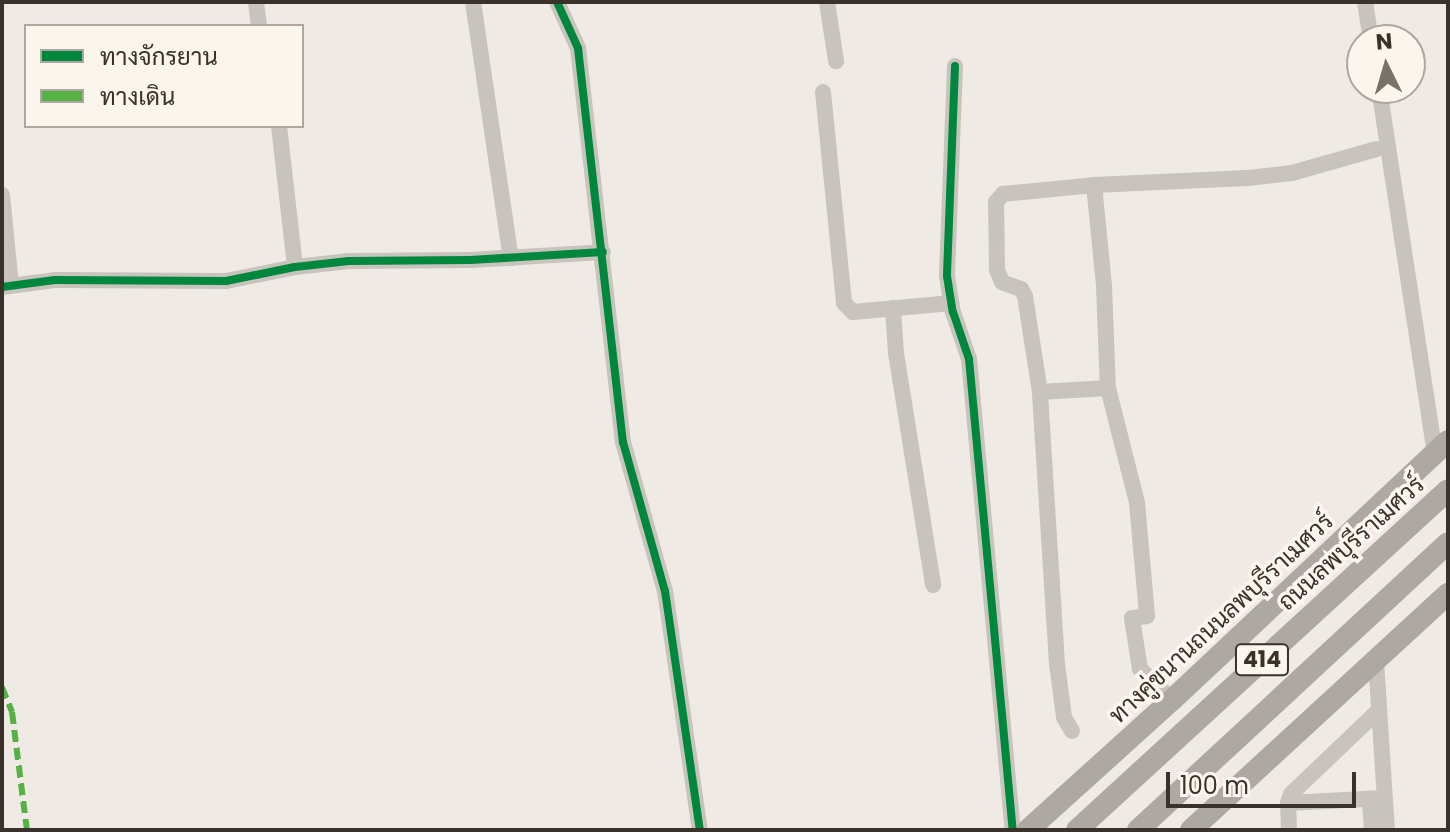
<!DOCTYPE html>
<meta charset="utf-8">
<style>
body{margin:0}
#map{position:relative;width:1450px;height:832px;overflow:hidden;background:#efebe4;font-family:Poppins,Sarabun,sans-serif}
div>[style]{position:absolute}
[style*='--x']{left:calc(var(--x)*1px);top:calc(var(--y)*1px);width:calc(var(--w)*1px);rotate:calc(var(--a)*1deg)}
.minor>*{height:16px;margin:-8px;padding:0 8px;transform-origin:8px;border-radius:8px;background:#c8c3bd}
.major>*{height:22px;margin:-11px;padding:0 11px;transform-origin:11px;border-radius:11px;background:#ada8a2}
.quiet>*{height:6px;margin-top:-3px;transform-origin:0;background:repeating-linear-gradient(90deg,#56b246 0 12px,transparent 0 18px)}
.cycleway>*{height:8px;margin:-4px;padding:0 4px;transform-origin:4px;border-radius:4px;background:#00873e}
span{translate:-50% -50%;white-space:nowrap;text-align:center;line-height:1.15;-webkit-text-stroke:7px #fbf6ed;paint-order:stroke}
.shield-label span{padding:2px 6px;background:#fbf6ed;border:2px solid;border-radius:6px;-webkit-text-stroke-width:0}
.shield-label{font-size:22px;color:#3a312a;font-weight:700}
.street-label{font-size:24px;color:#3a312a}
.frame{position:absolute;inset:0;border:4px solid #3a312a;pointer-events:none}
.legend{position:absolute;left:24px;top:24px;width:280px;height:104px;box-sizing:border-box;background:#fbf6ed;border:2px solid #aea79f;margin:0;padding:10px 14px;list-style:none;font-size:24px;color:#3a312a}
.legend li{display:flex;align-items:center;gap:16px;height:40px}
.legend b{width:40px;border:2px solid #aea79f}
.north{position:absolute;left:1346px;top:24px;width:80px;height:80px;box-sizing:border-box;background:#fbf6ed;border:2px solid #aea79f;border-radius:50%;rotate:355deg;font-size:22px;font-weight:700;line-height:32px;text-align:center;color:#3a312a}
.north::after{content:'';display:block;margin:auto;width:28px;height:36px;background:#79726b;clip-path:polygon(50% 0,100% 100%,50% 72%,0 100%)}
.scale{position:absolute;left:1166px;top:772px;width:190px;height:36px;box-sizing:border-box;border:4px solid #3a312a;border-top:0;padding-left:10px;font-size:24px;line-height:28px;white-space:nowrap;color:#3a312a;-webkit-text-stroke:6px #fbf6ed;paint-order:stroke}
</style>
<div id="map">
<div class="minor">
<i style="--x:256;--y:2;--w:24;--a:83"></i>
<i style="--x:473;--y:2;--w:259;--a:81.6"></i>
<i style="--x:557;--y:2;--w:51;--a:65.5"></i>
<i style="--x:578;--y:48;--w:397;--a:83.5"></i>
<i style="--x:623;--y:442;--w:155;--a:74.3"></i>
<i style="--x:665;--y:591;--w:242;--a:81.7"></i>
<i style="--x:827;--y:2;--w:60;--a:81.3"></i>
<i style="--x:1365;--y:2;--w:38;--a:81"></i>
<i style="--x:955;--y:66;--w:210;--a:92.2"></i>
<i style="--x:947;--y:276;--w:36;--a:81"></i>
<i style="--x:953;--y:312;--w:50;--a:71.2"></i>
<i style="--x:969;--y:359;--w:473;--a:84.7"></i>
<i style="--x:1379;--y:88;--w:369;--a:81.3"></i>
<i style="--x:823;--y:92;--w:212;--a:84.3"></i>
<i style="--x:844;--y:303;--w:13;--a:45"></i>
<i style="--x:853;--y:312;--w:99;--a:-5.2"></i>
<i style="--x:279;--y:126;--w:142;--a:83.5"></i>
<i style="--x:1094;--y:185;--w:101;--a:84.3"></i>
<i style="--x:1104;--y:286;--w:102;--a:87.8"></i>
<i style="--x:1108;--y:388;--w:119;--a:75.8"></i>
<i style="--x:1137;--y:503;--w:113;--a:84.9"></i>
<i style="--x:1147;--y:616;--w:15;--a:172"></i>
<i style="--x:1132;--y:618;--w:52;--a:81.1"></i>
<i style="--x:1140;--y:669;--w:45;--a:44.1"></i>
<i style="--x:2;--y:195;--w:90;--a:84.3"></i>
<i style="--x:2;--y:287;--w:53;--a:-7.5"></i>
<i style="--x:55;--y:280;--w:171;--a:0.3"></i>
<i style="--x:226;--y:281;--w:70;--a:-11.5"></i>
<i style="--x:295;--y:267;--w:54;--a:-6.3"></i>
<i style="--x:349;--y:261;--w:121;--a:-0.5"></i>
<i style="--x:470;--y:260;--w:133;--a:-3.4"></i>
<i style="--x:893;--y:308;--w:45;--a:86.2"></i>
<i style="--x:896;--y:353;--w:235;--a:80.9"></i>
<i style="--x:1040;--y:392;--w:97;--a:-98.9"></i>
<i style="--x:1025;--y:296;--w:8;--a:-120"></i>
<i style="--x:1021;--y:289;--w:20;--a:-160"></i>
<i style="--x:1002;--y:282;--w:13;--a:-113"></i>
<i style="--x:997;--y:270;--w:68;--a:-90.8"></i>
<i style="--x:996;--y:202;--w:11;--a:-49"></i>
<i style="--x:1003;--y:194;--w:91;--a:-5.6"></i>
<i style="--x:1094;--y:185;--w:154;--a:-2.6"></i>
<i style="--x:1248;--y:178;--w:44;--a:-6.5"></i>
<i style="--x:1292;--y:173;--w:88;--a:-15.8"></i>
<i style="--x:1376;--y:661;--w:169;--a:86.3"></i>
<i style="--x:1072;--y:731;--w:16;--a:-120"></i>
<i style="--x:1064;--y:717;--w:53;--a:-97.5"></i>
<i style="--x:1057;--y:664;--w:273;--a:-93.6"></i>
<i style="--x:1040;--y:392;--w:68;--a:-3.4"></i>
<i style="--x:1370;--y:801;--w:29;--a:86"></i>
<i style="--x:1288;--y:803;--w:96;--a:-3"></i>
<i style="--x:1289;--y:830;--w:27;--a:-92"></i>
<i style="--x:1288;--y:803;--w:9;--a:-72"></i>
<i style="--x:1291;--y:794;--w:122;--a:-43.7"></i>
</div>
<div class="major">
<i style="--x:1028;--y:830;--w:194;--a:-42.1"></i>
<i style="--x:1172;--y:700;--w:378;--a:-43.2"></i>
<i style="--x:1077;--y:830;--w:503;--a:-42.5"></i>
<i style="--x:1138;--y:830;--w:422;--a:-42.8"></i>
<i style="--x:1191;--y:830;--w:349;--a:-42.6"></i>
</div>
<div class="quiet">
<i style="--x:2;--y:687;--w:27;--a:68"></i>
<i style="--x:12;--y:712;--w:119;--a:82.8"></i>
</div>
<div class="cycleway">
<i style="--x:557;--y:2;--w:51;--a:65.5"></i>
<i style="--x:578;--y:48;--w:397;--a:83.5"></i>
<i style="--x:623;--y:442;--w:155;--a:74.3"></i>
<i style="--x:665;--y:591;--w:242;--a:81.7"></i>
<i style="--x:955;--y:66;--w:210;--a:92.2"></i>
<i style="--x:947;--y:276;--w:36;--a:81"></i>
<i style="--x:953;--y:312;--w:50;--a:71.2"></i>
<i style="--x:969;--y:359;--w:473;--a:84.7"></i>
<i style="--x:2;--y:287;--w:53;--a:-7.5"></i>
<i style="--x:55;--y:280;--w:171;--a:0.3"></i>
<i style="--x:226;--y:281;--w:70;--a:-11.5"></i>
<i style="--x:295;--y:267;--w:54;--a:-6.3"></i>
<i style="--x:349;--y:261;--w:121;--a:-0.5"></i>
<i style="--x:470;--y:260;--w:133;--a:-3.4"></i>
</div>
<div class="shield-label">
<span style="left:1262px;top:660px">414</span>
</div>
<div class="street-label">
<span style="left:1351px;top:543px;rotate:-42deg">ถนนลพบุรีราเมศวร์</span>
<span style="left:1221px;top:618px;rotate:-43deg">ทางคู่ขนานถนนลพบุรีราเมศวร์</span>
</div>
<div class="frame"></div>
<ul class="legend">
<li><b style="height:10px;background:#00873e"></b>ทางจักรยาน</li>
<li><b style="height:10px;background:#56b246"></b>ทางเดิน</li>
</ul>
<div class="north">N</div>
<div class="scale">100 m</div>
</div>
